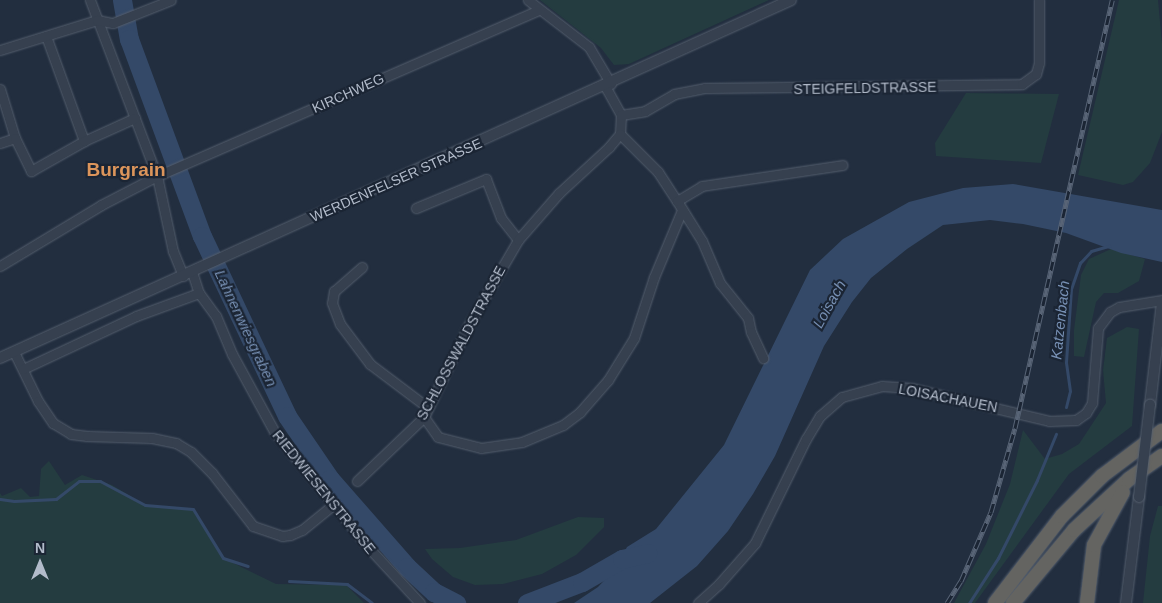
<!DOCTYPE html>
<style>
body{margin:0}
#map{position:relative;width:1162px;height:603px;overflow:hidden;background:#222e3f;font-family:Helvetica,sans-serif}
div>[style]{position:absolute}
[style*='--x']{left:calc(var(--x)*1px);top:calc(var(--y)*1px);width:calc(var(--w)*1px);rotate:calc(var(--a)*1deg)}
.green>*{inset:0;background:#243c40}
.water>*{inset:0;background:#344968}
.stream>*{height:3px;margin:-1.5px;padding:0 1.5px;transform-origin:1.5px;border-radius:1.5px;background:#344968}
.river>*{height:19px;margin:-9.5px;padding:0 9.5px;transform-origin:9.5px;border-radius:9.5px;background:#344968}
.roads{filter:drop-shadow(0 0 1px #545e6d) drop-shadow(0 0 1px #545e6d)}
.minor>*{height:9px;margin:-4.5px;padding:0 4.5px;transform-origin:4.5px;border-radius:4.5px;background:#36404f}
.tertiary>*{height:10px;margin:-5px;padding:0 5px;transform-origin:5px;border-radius:5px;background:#36404f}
.trunk>*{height:14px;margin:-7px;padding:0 7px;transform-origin:7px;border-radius:7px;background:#646461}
.rail>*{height:5px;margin-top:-2.5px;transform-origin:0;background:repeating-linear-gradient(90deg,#1b2534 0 9px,#586476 0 18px);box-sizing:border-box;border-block:1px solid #586476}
.bridges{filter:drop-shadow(0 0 1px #545e6d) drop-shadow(0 0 1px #545e6d)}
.tertiary-bridge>*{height:10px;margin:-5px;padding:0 5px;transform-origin:5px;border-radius:5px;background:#36404f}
span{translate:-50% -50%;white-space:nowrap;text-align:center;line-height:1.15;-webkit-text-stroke:4.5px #1b2534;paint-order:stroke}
.street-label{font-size:14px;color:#b2bbca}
.water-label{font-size:15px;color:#7790b4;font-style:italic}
.district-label{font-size:19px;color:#dc955b;font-weight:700}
.north{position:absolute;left:15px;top:538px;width:50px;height:50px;-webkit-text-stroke:4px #1b2534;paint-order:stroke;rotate:0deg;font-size:14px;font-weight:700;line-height:20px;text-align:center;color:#b2bbca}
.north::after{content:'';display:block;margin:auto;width:18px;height:22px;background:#b2bbca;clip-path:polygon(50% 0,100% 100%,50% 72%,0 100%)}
</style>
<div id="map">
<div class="green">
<i style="clip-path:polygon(540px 0,769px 0,629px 64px,614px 65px,601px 48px)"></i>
<i style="clip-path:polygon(1119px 0,1158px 0,1162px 44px,1162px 132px,1150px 163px,1133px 182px,1123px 185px,1078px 175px)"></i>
<i style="clip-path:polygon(966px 93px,1059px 94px,1041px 163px,936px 156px,935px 143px)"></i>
<i style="clip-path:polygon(1111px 249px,1145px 259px,1139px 281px,1118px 293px,1104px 293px,1096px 302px,1084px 357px,1074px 356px,1074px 330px,1081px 275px,1089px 259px)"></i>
<i style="clip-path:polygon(1127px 327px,1139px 329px,1132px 426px,1069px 474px,975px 603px,954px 603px,986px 544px,1010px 484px,1023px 430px,1045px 459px,1062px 454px,1079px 444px,1106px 403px,1103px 370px,1107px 338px)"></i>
<i style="clip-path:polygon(49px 461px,65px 485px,82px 475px,112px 485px,145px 505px,193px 510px,223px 558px,276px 584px,346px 585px,364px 603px,0 603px,0 493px,2px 496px,21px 488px,30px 497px,39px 496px,41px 469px)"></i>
<i style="clip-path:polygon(1158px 506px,1162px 506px,1162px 603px,1143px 603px,1150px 536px)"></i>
<i style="clip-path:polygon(578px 517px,604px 518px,604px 527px,576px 555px,542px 574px,503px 584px,475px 585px,453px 577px,432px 559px,425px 549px,460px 548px,516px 540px)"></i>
</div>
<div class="water">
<i style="clip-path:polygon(1013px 184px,1162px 210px,1162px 262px,1121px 253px,1066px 233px,1023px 224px,990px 220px,943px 225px,907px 249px,871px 278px,852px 302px,824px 346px,775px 456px,753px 494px,728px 531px,697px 566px,650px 603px,574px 603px,598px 587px,616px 568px,627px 547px,656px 529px,724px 445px,810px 270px,843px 239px,909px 202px,963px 188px)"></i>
</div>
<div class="stream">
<i style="--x:1066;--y:407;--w:16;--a:-76"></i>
<i style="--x:1070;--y:391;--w:29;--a:-98"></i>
<i style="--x:1066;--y:362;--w:73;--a:-86.1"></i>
<i style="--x:1071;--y:289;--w:28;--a:-71"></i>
<i style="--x:1080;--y:263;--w:16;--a:-47"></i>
<i style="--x:1091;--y:251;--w:19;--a:-16"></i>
<i style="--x:0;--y:499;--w:14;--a:8"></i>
<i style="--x:14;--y:501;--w:42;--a:-2.7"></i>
<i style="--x:56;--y:499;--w:29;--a:-38"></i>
<i style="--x:79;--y:481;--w:21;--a:0"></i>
<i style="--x:100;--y:481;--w:51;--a:28.1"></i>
<i style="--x:145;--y:505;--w:48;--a:4.8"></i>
<i style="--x:193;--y:509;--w:57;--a:58.5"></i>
<i style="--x:223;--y:558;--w:26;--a:18"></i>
<i style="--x:289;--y:581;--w:58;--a:3"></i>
<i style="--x:347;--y:584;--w:31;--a:37"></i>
<i style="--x:440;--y:603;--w:9;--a:-13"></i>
<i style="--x:969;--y:603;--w:54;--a:-57.2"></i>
<i style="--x:998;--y:558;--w:87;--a:-63.4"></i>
<i style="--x:1037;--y:480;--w:50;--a:-67.6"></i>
</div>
<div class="river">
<i style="--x:122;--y:0;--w:40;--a:80"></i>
<i style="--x:129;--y:39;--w:210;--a:69.7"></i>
<i style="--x:202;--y:236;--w:199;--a:64.7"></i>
<i style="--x:287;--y:416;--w:76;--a:55.7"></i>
<i style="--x:330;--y:479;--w:117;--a:48.8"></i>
<i style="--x:407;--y:567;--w:37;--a:43"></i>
<i style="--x:434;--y:592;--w:25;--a:27"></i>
<i style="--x:527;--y:603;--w:59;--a:-20.9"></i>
<i style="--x:582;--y:582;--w:46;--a:-29.9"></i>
<i style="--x:622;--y:559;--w:26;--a:-13"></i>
</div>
<div class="roads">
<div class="minor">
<i style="--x:90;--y:0;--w:188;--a:69.2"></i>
<i style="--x:157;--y:176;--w:77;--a:78"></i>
<i style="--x:173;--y:251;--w:27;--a:68"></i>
<i style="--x:528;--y:0;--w:77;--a:37.6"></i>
<i style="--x:589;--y:47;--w:43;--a:59.3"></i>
<i style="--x:46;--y:36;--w:112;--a:70.1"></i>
<i style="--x:0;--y:50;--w:102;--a:-17.2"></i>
<i style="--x:97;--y:20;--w:16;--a:11"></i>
<i style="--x:113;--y:23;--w:62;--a:-21.6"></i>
<i style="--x:605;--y:86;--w:33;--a:61"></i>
<i style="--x:621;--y:115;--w:19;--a:93"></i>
<i style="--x:0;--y:89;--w:51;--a:73"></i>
<i style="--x:621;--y:115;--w:24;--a:-9"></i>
<i style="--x:645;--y:111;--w:34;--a:-30"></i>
<i style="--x:674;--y:94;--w:32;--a:-11"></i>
<i style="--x:705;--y:88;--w:317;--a:-0.7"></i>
<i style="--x:1022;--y:84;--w:17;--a:-36"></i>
<i style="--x:1036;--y:74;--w:11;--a:-75"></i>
<i style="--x:1039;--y:63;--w:63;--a:-90"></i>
<i style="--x:620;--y:134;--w:54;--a:45"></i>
<i style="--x:658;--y:172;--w:35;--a:57"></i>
<i style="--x:677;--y:201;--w:47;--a:58"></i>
<i style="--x:702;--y:241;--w:46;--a:66.8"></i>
<i style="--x:720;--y:283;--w:45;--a:51.3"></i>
<i style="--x:748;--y:318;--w:14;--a:78"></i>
<i style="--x:751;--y:332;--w:29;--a:65"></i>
<i style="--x:0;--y:143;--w:16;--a:-18"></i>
<i style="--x:15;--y:138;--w:37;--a:64"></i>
<i style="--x:31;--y:171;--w:61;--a:-29.5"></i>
<i style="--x:84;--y:141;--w:56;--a:-24.3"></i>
<i style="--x:677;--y:201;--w:29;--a:-31"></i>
<i style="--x:702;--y:186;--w:142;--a:-8.5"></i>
<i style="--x:416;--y:208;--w:76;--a:-22.5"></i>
<i style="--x:486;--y:179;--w:42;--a:69"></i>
<i style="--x:501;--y:218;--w:28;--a:52"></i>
<i style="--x:0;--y:266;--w:118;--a:-31.1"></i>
<i style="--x:101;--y:205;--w:63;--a:-27.4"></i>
<i style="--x:157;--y:176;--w:417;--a:-23.5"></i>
<i style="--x:362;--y:267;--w:37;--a:139"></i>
<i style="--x:334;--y:291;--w:12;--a:99"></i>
<i style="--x:332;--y:303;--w:22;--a:69"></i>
<i style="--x:340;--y:324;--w:50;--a:53.1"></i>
<i style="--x:370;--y:364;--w:71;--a:37"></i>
<i style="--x:192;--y:272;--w:22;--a:72"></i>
<i style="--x:199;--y:293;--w:29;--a:54"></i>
<i style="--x:216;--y:316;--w:41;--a:67.2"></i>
<i style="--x:232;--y:354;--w:90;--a:61.4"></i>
<i style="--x:275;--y:433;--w:149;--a:50.7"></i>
<i style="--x:369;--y:548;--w:75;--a:47.2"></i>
<i style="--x:14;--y:352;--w:55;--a:63.9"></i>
<i style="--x:38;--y:401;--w:27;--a:56"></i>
<i style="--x:53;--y:423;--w:21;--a:31"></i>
<i style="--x:71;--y:434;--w:16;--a:7"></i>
<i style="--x:87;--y:436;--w:65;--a:1.8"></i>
<i style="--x:152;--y:438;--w:25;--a:12"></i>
<i style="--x:176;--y:443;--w:17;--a:31"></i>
<i style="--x:191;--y:452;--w:30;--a:45"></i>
<i style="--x:212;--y:473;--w:67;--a:52.3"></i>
<i style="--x:253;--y:526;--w:31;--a:19"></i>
<i style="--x:282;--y:536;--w:8;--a:-7"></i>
<i style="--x:290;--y:535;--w:13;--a:-23"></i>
<i style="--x:302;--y:530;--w:40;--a:-39"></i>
<i style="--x:23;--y:369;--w:125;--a:-25.1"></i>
<i style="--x:136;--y:316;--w:67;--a:-20.1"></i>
<i style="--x:424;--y:417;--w:24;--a:55"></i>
<i style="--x:438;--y:437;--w:44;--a:14.3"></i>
<i style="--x:481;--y:448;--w:41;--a:-8.3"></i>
<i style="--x:522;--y:442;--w:44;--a:-22.5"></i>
<i style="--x:563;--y:425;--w:21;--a:-37"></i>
<i style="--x:580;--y:412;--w:43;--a:-48.8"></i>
<i style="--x:608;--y:380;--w:49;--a:-58.2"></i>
<i style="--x:634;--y:338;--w:64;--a:-71.8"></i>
<i style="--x:654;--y:277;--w:73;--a:-67.3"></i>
<i style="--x:357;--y:481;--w:93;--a:-43.7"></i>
<i style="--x:424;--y:417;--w:101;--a:-64.2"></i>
<i style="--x:468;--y:326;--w:99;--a:-59.8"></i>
<i style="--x:518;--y:240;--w:62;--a:-48.9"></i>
<i style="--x:559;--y:193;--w:68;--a:-42.6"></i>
<i style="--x:609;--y:147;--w:17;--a:-50"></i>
<i style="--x:698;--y:603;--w:28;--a:-42"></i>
<i style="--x:719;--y:584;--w:55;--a:-48.7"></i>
<i style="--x:755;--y:543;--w:116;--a:-63.9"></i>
<i style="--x:806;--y:439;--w:27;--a:-59"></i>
<i style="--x:820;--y:416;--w:29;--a:-41"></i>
<i style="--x:842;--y:397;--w:41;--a:-15.4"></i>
<i style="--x:882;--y:386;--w:29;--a:4"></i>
<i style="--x:911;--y:388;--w:142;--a:13.4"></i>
<i style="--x:1049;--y:421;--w:27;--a:-2"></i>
<i style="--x:1076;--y:420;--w:12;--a:-35"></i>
<i style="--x:1086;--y:413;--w:12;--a:-59"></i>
<i style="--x:1092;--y:403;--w:75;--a:-85.4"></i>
<i style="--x:1098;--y:328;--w:20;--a:-53"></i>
<i style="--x:1110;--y:312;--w:10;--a:-29"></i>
<i style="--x:1119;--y:307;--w:44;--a:-9.2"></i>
</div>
<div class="tertiary">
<i style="--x:0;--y:358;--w:868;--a:-24.35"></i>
<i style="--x:1150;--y:405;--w:103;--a:-83.3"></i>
<i style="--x:1126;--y:603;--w:107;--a:-83"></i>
</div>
<div class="trunk">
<i style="--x:995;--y:603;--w:110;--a:-52.4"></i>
<i style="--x:1062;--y:516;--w:57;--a:-45"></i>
<i style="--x:1102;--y:476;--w:75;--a:-36.9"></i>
<i style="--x:1013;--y:603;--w:95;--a:-50.1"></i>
<i style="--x:1074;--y:530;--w:75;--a:-42.8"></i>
<i style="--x:1129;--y:479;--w:40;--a:-34.9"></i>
<i style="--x:1087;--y:603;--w:58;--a:-83.1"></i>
<i style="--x:1094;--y:545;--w:60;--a:-61.3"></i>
</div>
</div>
<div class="rail">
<i style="--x:947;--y:603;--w:26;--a:-58"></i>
<i style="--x:961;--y:581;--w:75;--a:-66.5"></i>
<i style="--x:991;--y:512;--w:87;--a:-74.1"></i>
<i style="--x:1015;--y:428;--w:439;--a:-77.2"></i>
</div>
<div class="bridges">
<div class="tertiary-bridge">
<i style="--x:1139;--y:497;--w:93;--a:-83.2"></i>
</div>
</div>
<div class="street-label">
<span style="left:865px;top:88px;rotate:-1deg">STEIGFELDSTRASSE</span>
<span style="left:348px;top:93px;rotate:-24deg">KIRCHWEG</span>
<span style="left:396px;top:180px;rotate:-24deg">WERDENFELSER STRASSE</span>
<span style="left:461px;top:343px;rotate:-62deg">SCHLOSSWALDSTRASSE</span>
<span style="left:948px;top:398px;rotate:11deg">LOISACHAUEN</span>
<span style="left:324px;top:492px;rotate:51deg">RIEDWIESENSTRASSE</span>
</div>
<div class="water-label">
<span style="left:829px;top:304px;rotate:-61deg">Loisach</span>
<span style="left:1060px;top:320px;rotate:-84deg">Katzenbach</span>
<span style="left:246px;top:328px;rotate:65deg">Lahnenwiesgraben</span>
</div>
<div class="district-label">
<span style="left:126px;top:170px">Burgrain</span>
</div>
<div class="north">N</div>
</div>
